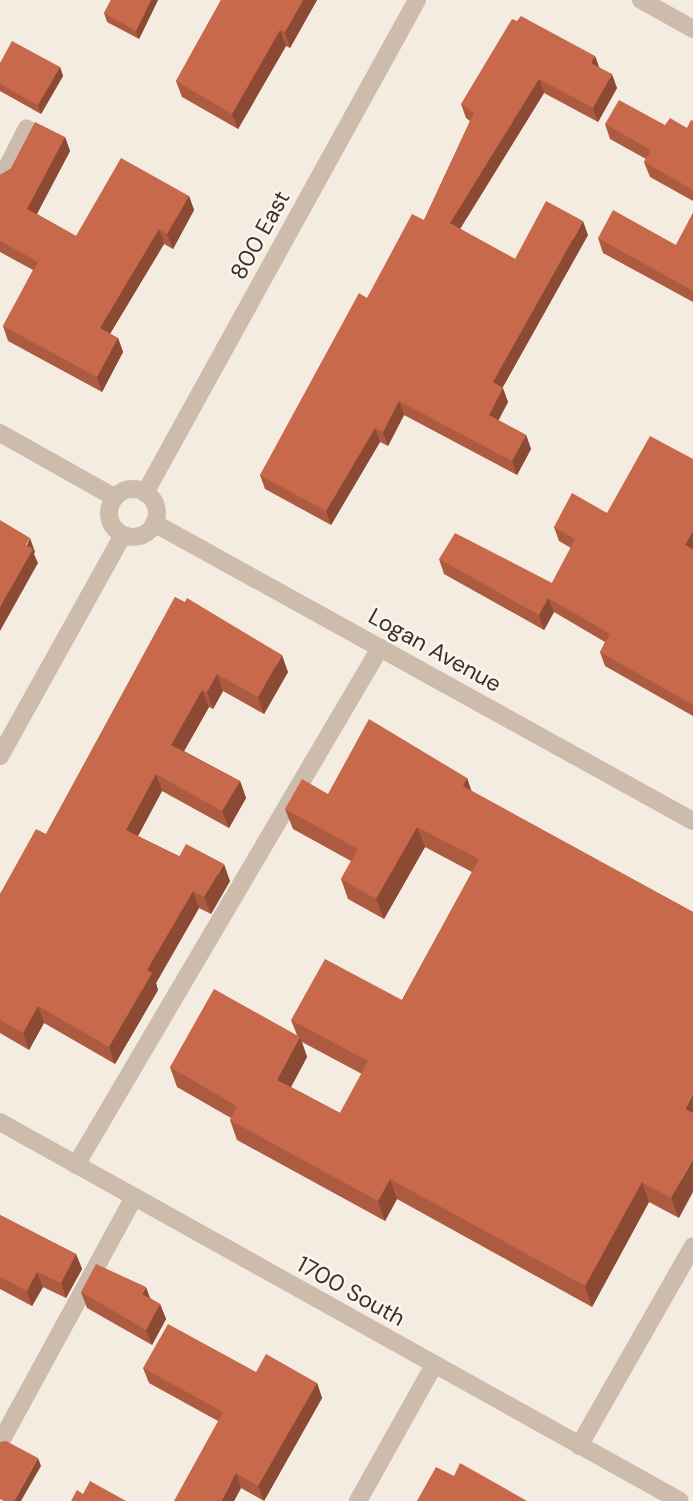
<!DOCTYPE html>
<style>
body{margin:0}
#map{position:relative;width:693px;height:1501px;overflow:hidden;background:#f4ebe1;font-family:"DM Sans",sans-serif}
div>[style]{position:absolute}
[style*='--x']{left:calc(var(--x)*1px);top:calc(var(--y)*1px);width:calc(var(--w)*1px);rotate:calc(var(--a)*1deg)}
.service>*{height:18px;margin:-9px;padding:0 9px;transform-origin:9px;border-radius:9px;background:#cdbbac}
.minor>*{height:18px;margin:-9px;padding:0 9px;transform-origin:9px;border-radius:9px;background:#cdbbac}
.minor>.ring{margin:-9px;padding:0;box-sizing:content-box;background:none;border:18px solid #cdbbac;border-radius:50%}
.tertiary>*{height:18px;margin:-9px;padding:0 9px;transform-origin:9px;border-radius:9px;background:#cdbbac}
.wall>*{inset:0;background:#ac5a40}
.shaded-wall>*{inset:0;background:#8c4a34}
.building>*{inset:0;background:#c8694b}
span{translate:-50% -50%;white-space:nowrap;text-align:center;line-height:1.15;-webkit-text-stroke:5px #fbf5ee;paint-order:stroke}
.street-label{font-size:23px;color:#3b302b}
</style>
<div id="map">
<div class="service">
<i style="--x:0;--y:181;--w:59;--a:-63"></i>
<i style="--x:76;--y:1165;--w:600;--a:-59.54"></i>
<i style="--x:0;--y:1443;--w:280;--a:-61.4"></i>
<i style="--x:579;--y:1446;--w:230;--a:-60.3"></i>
</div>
<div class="minor">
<i style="--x:641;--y:0;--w:60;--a:29.1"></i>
<i style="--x:0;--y:433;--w:131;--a:29.3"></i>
<i class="ring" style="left:109px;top:489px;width:30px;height:30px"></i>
<i style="--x:145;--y:493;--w:563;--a:-61.11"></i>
<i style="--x:154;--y:523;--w:616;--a:28.94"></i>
<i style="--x:0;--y:756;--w:253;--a:-60.9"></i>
<i style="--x:358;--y:1501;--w:156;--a:-60.8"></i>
</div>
<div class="tertiary">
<i style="--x:0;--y:1122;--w:778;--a:29.13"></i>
</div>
<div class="wall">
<i style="clip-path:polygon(111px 0,158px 0,139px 39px,107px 22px,104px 13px)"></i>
<i style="clip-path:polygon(221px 0,317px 0,290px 48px,286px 46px,238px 129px,182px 97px,176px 81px)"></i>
<i style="clip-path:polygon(595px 56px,599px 67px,617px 88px,598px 122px,544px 93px,460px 229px,515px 259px,588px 235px,502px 388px,508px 402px,498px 420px,526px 435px,531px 449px,517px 475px,404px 415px,388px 446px,380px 442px,331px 525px,265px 489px,260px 475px,367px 298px,424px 220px,470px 121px,466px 118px,461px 104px)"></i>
<i style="clip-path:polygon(0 63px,60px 67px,63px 76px,41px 114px,0 91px)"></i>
<i style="clip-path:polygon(693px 121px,693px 201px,650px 177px,644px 162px,646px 159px,610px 139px,605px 124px,665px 125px,687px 128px)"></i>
<i style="clip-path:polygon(65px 137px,70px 151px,37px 214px,76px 236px,189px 196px,194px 210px,173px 249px,164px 244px,110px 334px,118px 338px,123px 352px,102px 392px,8px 341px,3px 326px,33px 270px,0 252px,0 175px)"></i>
<i style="clip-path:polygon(693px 213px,693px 302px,603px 253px,598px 238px,676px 245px)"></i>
<i style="clip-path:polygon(693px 459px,693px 716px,605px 666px,600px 652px,605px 642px,554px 612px,544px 630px,444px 574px,439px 559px,552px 583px,571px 548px,559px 541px,554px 527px,607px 513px)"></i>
<i style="clip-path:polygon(175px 597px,288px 672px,264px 714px,223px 691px,213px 709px,209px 707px,184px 751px,240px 781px,246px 798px,229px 828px,162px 791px,138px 836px,230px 881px,211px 914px,199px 908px,156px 983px,158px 990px,115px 1064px,44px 1023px,29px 1050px,0 1033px,0 894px,46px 834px)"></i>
<i style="clip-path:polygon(evenodd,467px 778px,471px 791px,693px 912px,679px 1218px,649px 1202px,592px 1307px,397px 1199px,385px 1221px,237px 1140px,230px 1120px,231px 1118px,177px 1087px,170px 1067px,297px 1035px,291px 1020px,402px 1000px,472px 872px,425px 847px,384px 919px,348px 899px,341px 879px,351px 861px,293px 829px,285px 809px,328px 794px,467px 778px,302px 1042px,362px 1074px,340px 1113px,291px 1087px,307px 1057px,302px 1042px)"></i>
<i style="clip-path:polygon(0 1215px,76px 1254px,82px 1269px,66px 1298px,43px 1287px,32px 1306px,0 1289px)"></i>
<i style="clip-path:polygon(81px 1292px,150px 1298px,160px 1304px,166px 1319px,152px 1345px,87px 1308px)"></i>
<i style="clip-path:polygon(143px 1368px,256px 1372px,317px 1383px,322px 1398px,264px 1501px,241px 1488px,234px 1501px,218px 1421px,149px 1383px)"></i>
</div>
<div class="shaded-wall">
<i style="clip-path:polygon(151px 0,158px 0,139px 39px,136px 31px)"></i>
<i style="clip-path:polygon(303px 0,317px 0,290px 48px,285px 32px)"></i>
<i style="clip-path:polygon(280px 30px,286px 46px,238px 129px,232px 114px)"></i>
<i style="clip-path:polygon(595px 56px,600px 70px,591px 63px)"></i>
<i style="clip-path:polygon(60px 67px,63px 76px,41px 114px,38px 105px)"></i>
<i style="clip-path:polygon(612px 74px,617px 88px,598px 122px,593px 108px)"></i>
<i style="clip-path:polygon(539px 79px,544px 93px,455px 237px,450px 223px)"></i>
<i style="clip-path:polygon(65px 137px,70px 151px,32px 223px,27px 209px)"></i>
<i style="clip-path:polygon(189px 196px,194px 210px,173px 249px,167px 234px)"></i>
<i style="clip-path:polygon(583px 221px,588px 235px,498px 396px,493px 382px)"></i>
<i style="clip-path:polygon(159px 229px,164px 244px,105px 342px,100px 328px)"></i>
<i style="clip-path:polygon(118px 338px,123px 352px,102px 392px,97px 377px)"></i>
<i style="clip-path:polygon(503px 388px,508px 402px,494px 429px,489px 415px)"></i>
<i style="clip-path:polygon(399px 401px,404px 415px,388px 446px,383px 432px)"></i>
<i style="clip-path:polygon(375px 428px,380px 442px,331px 525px,326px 511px)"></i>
<i style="clip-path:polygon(526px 435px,531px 449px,517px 475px,512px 461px)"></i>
<i style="clip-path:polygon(693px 531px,693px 555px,685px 545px)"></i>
<i style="clip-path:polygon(30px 538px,35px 552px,34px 554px,38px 563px,0 631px,0 607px)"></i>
<i style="clip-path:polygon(548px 598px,554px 612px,544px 630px,539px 615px)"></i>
<i style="clip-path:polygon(282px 655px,288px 672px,264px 714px,258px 697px)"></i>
<i style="clip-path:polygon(217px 674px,223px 691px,213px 709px,207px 692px)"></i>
<i style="clip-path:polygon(202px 690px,209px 707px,178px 762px,171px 745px)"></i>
<i style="clip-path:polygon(156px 774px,162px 791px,132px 847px,126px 830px)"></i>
<i style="clip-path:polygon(467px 778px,474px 798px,463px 786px)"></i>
<i style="clip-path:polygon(240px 781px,246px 798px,229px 828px,222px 811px)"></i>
<i style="clip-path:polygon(417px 827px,425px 847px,384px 919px,376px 899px)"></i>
<i style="clip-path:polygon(224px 864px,230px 881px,211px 914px,204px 897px)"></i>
<i style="clip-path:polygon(193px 891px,199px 908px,156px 983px,158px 990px,115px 1064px,109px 1047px,147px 970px)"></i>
<i style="clip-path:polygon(38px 1006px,44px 1023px,29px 1050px,23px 1033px)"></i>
<i style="clip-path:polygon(300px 1037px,307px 1057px,284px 1100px,277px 1080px)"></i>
<i style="clip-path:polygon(693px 1094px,693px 1127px,685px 1109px)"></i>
<i style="clip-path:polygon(693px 1159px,693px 1192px,679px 1218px,671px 1198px)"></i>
<i style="clip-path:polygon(390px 1179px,397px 1199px,385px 1221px,378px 1201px)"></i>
<i style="clip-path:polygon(642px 1182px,649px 1202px,592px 1307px,585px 1286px)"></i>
<i style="clip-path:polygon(76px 1254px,82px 1269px,66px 1298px,61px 1283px)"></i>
<i style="clip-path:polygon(37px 1272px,43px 1287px,32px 1306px,27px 1291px)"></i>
<i style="clip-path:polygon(146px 1287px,152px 1303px,142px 1294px)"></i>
<i style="clip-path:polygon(160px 1304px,166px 1319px,152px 1345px,146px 1330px)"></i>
<i style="clip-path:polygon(317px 1383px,322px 1398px,264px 1501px,258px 1486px)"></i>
<i style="clip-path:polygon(38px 1458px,41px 1466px,21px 1501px,14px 1501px)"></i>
<i style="clip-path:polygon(236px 1473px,241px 1488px,234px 1501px,221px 1501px)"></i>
</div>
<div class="building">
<i style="clip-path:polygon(111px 0,151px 0,136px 31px,104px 13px)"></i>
<i style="clip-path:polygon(221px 0,303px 0,285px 32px,280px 30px,232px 114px,176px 81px)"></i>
<i style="clip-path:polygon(521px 16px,595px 56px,591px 63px,612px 74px,593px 108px,539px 79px,450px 223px,515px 259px,546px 201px,583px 221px,493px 382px,503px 388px,489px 415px,526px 435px,512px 461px,399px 401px,383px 432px,375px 428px,326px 511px,260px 475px,359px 293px,367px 298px,412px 214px,424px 220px,474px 113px,461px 104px,512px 19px,517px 21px)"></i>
<i style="clip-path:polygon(12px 41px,60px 67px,38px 105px,0 84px,0 63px)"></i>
<i style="clip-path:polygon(619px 100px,665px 125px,670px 118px,687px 128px,691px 120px,693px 121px,693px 190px,644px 162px,651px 150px,605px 124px)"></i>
<i style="clip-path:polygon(35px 122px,65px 137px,27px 209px,76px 236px,121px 158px,189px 196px,167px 234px,159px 229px,100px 328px,118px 338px,97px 377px,3px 326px,38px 262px,0 241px,0 175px,10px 170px)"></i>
<i style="clip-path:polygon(613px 210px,676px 245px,693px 213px,693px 291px,598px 238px)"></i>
<i style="clip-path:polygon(650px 436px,693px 459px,693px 531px,685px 545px,693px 549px,693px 705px,600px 652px,610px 634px,548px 598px,539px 615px,439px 559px,455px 533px,552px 583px,575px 539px,554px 527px,572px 493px,607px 513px)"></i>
<i style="clip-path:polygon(0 520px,30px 538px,26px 545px,33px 549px,0 607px)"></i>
<i style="clip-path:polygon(175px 597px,185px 602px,187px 598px,282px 655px,258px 697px,217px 674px,207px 692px,202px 690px,171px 745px,240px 781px,222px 811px,156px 774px,126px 830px,179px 857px,186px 844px,224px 864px,204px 897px,193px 891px,147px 970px,152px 973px,109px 1047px,38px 1006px,23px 1033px,0 1020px,0 894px,36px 829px,46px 834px)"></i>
<i style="clip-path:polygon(369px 719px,467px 778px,463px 786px,693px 912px,693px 1094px,685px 1109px,693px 1113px,693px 1159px,671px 1198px,642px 1182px,585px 1286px,390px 1179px,378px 1201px,230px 1120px,237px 1106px,170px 1067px,214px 989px,300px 1037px,277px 1080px,340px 1113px,368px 1061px,291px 1020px,325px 959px,402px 1000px,479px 859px,417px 827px,376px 899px,341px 879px,358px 849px,285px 809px,302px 779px,328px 794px)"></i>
<i style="clip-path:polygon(0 1215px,76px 1254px,61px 1283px,37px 1272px,27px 1291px,0 1277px)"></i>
<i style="clip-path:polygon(96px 1264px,146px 1287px,142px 1294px,160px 1304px,146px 1330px,81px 1292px)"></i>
<i style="clip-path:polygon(168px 1324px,256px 1372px,266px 1354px,317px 1383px,258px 1486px,236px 1473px,221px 1501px,174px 1501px,223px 1412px,143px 1368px)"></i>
<i style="clip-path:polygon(6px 1441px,38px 1458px,14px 1501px,4px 1501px,0 1499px,0 1442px)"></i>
<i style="clip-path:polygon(460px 1463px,527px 1501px,417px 1501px,436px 1467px,454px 1476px)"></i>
<i style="clip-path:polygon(90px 1481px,126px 1501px,71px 1501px,77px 1490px,83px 1494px)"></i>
</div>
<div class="street-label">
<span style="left:260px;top:235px;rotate:-61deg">800 East</span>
<span style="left:435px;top:650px;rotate:29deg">Logan Avenue</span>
<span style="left:351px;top:1291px;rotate:29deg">1700 South</span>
</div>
</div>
